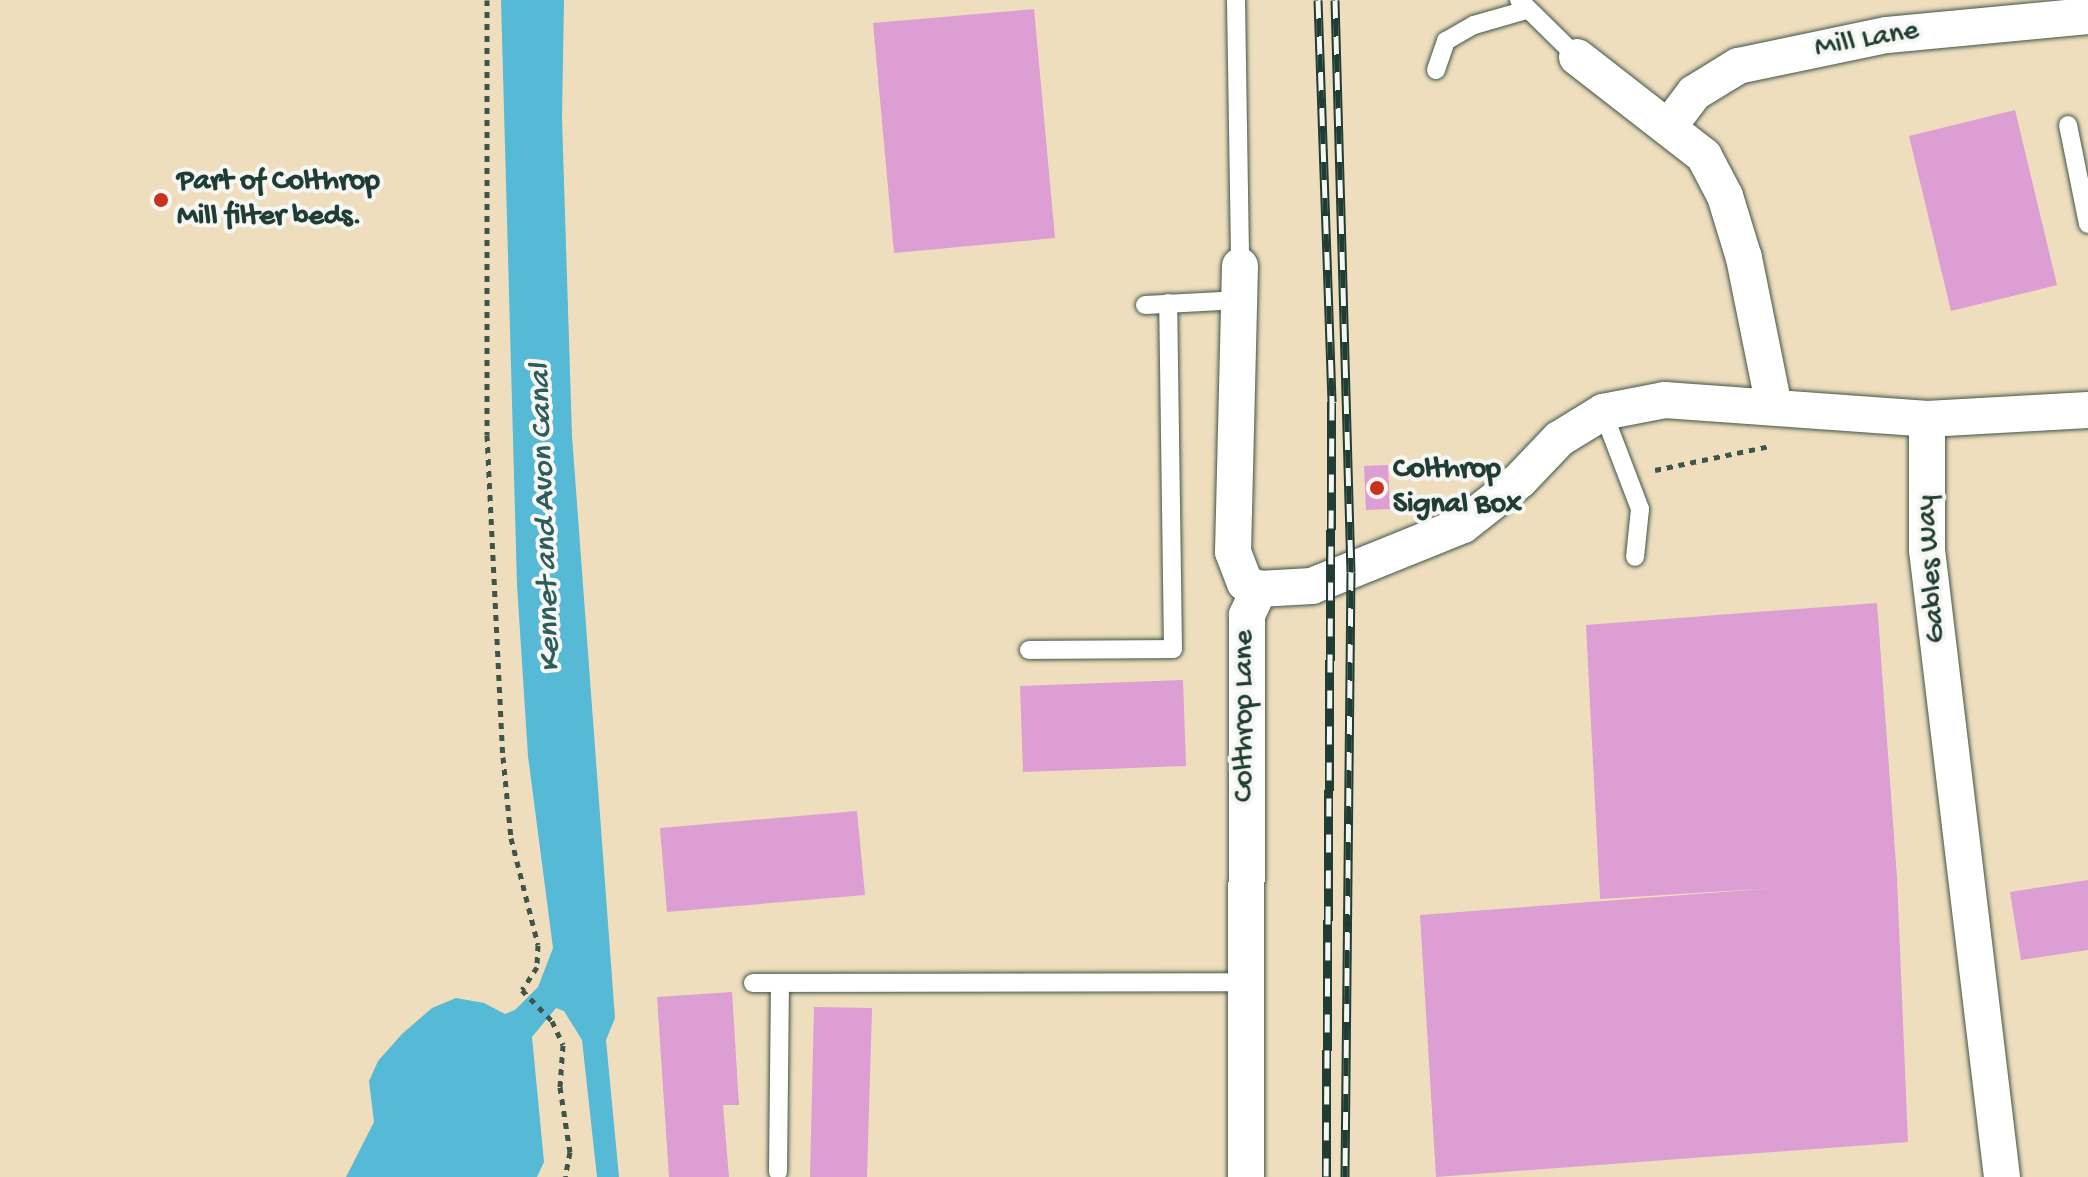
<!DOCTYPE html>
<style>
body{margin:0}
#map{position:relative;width:2088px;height:1177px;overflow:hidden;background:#efdebd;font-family:"Gochi Hand",sans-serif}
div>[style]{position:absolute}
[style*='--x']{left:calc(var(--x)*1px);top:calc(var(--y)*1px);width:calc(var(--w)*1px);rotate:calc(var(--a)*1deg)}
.water>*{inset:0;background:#56b9d5}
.building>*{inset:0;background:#dc9ed3}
.path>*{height:5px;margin-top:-2.5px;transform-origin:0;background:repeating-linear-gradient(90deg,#3e5549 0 6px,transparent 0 12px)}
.roads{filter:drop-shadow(0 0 2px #3e5549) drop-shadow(0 0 2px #3e5549)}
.service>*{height:18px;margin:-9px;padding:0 9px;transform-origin:9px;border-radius:9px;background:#fff}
.minor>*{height:36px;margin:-18px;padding:0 18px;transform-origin:18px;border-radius:18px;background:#fff}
.rail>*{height:9px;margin-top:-4.5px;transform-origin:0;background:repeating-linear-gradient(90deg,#f6f6f2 0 18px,#1f3d34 0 36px);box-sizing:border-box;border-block:2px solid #1f3d34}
.dots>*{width:22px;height:22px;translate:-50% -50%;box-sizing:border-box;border:4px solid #f6f6f2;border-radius:50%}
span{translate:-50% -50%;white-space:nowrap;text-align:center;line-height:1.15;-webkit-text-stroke:8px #f6f6f2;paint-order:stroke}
.street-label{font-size:30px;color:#1f3d34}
.poi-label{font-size:30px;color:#1f3d34;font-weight:700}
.left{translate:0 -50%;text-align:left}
.water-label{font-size:32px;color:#2d5c5c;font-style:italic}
</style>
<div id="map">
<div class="water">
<i style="clip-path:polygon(501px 0,564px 0,562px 118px,572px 436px,615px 1018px,606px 1040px,619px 1177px,597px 1177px,582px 1040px,564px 1011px,556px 1008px,532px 1037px,544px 1162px,537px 1177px,346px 1177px,374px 1122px,369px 1081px,378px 1061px,402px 1034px,432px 1008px,456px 998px,484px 1003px,505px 1014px,515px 1010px,538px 987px,553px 948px,528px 756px,517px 585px)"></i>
</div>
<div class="building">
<i style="clip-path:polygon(1034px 9px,1055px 238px,894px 253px,873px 23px)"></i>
<i style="clip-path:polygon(2015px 110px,2057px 285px,1951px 311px,1909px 136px)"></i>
<i style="clip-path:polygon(1388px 465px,1390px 509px,1366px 510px,1364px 466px)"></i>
<i style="clip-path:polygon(1877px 603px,1897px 878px,1908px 1142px,1436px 1177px,1420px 915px,1776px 888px,1600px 899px,1586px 625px)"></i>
<i style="clip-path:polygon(1183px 680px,1186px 766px,1023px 772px,1020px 686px)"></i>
<i style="clip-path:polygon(857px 811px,865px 895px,667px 912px,660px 828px)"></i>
<i style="clip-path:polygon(2088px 880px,2088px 950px,2021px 960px,2010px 892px)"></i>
<i style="clip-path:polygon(732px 992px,739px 1105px,723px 1105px,729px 1177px,669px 1177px,657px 997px)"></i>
<i style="clip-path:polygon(814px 1007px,872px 1008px,867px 1177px,810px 1177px)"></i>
</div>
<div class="path">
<i style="--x:487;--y:0;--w:435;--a:90"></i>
<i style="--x:487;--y:435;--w:322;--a:87.2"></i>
<i style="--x:503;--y:757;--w:81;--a:84.4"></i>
<i style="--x:511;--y:838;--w:110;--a:75.8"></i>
<i style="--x:538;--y:945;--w:22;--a:93"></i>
<i style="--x:537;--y:967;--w:27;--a:123"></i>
<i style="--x:522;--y:990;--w:43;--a:45.9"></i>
<i style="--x:552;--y:1021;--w:26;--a:65"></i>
<i style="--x:563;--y:1045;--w:42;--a:94.1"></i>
<i style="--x:560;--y:1087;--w:66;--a:81.3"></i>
<i style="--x:570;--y:1152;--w:25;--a:101"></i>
<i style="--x:1655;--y:470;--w:117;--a:-11.8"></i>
</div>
<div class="roads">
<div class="service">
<i style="--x:1236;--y:0;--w:266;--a:89.1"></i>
<i style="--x:1519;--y:0;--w:81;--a:44.5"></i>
<i style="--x:1436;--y:70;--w:31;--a:-71"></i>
<i style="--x:1446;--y:41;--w:32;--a:-30"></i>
<i style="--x:1474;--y:25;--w:54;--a:-16.1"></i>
<i style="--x:2068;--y:125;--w:101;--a:78.6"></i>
<i style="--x:1145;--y:305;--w:96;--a:-3"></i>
<i style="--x:1603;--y:412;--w:104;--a:69.1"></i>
<i style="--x:1640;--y:509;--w:48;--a:95.9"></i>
<i style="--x:1029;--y:650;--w:144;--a:-0.4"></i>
<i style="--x:1173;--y:649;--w:346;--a:-90.8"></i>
<i style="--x:753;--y:983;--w:491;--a:-0.1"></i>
<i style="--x:778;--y:1172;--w:189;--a:-89.4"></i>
</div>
<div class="minor">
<i style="--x:1577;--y:57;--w:161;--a:37.9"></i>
<i style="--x:1704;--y:156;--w:45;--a:62.3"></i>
<i style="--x:1725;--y:196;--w:65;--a:73"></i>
<i style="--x:1744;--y:258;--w:152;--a:78.6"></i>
<i style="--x:1670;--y:125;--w:40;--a:-53"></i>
<i style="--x:1694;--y:93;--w:52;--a:-31.5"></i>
<i style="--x:1738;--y:66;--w:152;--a:-11.8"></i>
<i style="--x:1887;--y:35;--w:202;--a:-5.4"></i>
<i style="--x:1240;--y:266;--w:286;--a:91.4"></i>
<i style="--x:1233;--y:552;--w:33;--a:69"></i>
<i style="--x:1245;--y:583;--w:15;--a:23"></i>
<i style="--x:1259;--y:589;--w:53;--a:-3.2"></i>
<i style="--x:1312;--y:586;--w:163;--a:-22"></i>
<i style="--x:1463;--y:525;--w:73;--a:-38.3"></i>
<i style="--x:1520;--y:480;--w:57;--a:-46.4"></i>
<i style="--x:1559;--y:439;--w:52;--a:-31.5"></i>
<i style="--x:1603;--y:412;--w:63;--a:-11"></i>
<i style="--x:1665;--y:400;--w:263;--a:4.1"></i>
<i style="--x:1927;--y:419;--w:131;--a:90"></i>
<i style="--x:1927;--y:550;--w:631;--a:83.18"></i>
<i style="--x:1927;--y:419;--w:161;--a:-3.2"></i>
<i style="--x:1246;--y:1177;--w:562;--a:-89.9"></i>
<i style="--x:1247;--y:615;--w:29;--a:-65"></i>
</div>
</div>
<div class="rail">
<i style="--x:1318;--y:0;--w:402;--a:88"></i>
<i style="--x:1332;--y:402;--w:775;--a:90.44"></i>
<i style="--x:1335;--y:0;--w:572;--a:88.4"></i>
<i style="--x:1351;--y:572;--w:605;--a:90.57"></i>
</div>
<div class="dots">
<i style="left:161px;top:200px;background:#c8321e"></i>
<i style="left:1377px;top:488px;background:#c8321e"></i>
</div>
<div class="street-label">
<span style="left:1867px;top:41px;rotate:-10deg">Mill Lane</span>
<span style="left:1933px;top:569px;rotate:-94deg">Gables Way</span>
<span style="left:1246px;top:716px;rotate:-90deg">Colthrop Lane</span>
</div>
<div class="poi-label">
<span class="left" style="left:177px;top:200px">Part of Colthrop<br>Mill filter beds.</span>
<span class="left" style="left:1393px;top:488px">Colthrop<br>Signal Box</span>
</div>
<div class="water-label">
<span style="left:547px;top:518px;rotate:-92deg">Kennet and Avon Canal</span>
</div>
</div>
